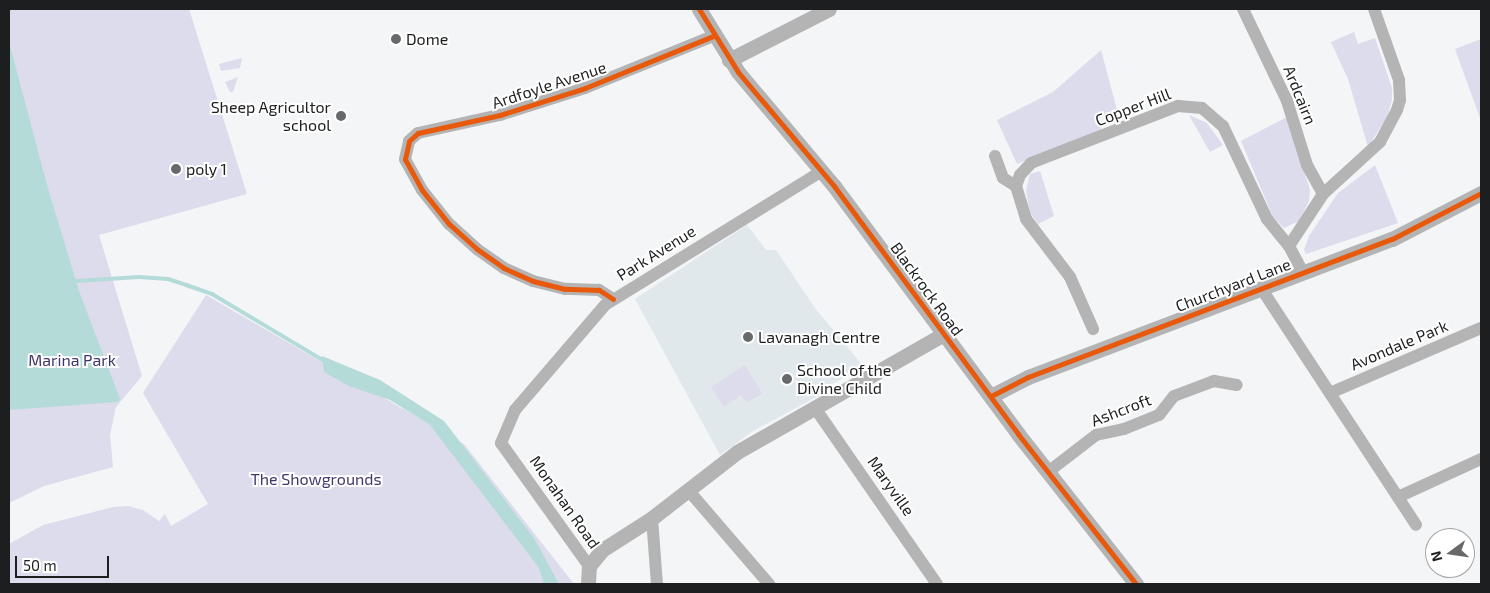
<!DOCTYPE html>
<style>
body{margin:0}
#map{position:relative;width:1490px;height:593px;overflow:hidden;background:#f3f5f7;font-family:"Exo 2",sans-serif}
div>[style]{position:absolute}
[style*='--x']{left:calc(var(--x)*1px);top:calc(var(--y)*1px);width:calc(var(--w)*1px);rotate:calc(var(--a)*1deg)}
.built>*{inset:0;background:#e1e8ec}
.green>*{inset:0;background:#dddcec}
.water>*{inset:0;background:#b5dbd9}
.stream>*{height:4px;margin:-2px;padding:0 2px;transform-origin:2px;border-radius:2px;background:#b5dbd9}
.minor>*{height:12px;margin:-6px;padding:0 6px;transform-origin:6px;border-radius:6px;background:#b4b4b5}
.tertiary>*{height:15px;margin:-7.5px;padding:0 7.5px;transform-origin:7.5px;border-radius:7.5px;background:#b4b4b5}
.cycleway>*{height:5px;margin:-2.5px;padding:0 2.5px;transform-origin:2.5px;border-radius:2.5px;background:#e8590c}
.dots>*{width:14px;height:14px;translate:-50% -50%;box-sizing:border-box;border:2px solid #fff;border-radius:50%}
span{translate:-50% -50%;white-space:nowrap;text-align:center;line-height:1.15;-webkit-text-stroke:4px #fff;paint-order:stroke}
.poi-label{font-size:16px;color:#1d1e1f}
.left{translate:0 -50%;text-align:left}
.right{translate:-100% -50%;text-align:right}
.street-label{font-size:16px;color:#1d1e1f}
.park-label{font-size:16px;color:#413669}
.frame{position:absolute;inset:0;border:10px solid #1d1e1f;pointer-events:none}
.north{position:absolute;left:1425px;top:528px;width:50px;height:50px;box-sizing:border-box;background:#fff;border:1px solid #a5a5a5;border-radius:50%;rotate:256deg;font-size:14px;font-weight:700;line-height:20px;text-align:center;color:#1d1e1f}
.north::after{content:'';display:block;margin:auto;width:18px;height:22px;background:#68696b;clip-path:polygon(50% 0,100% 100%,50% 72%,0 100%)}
.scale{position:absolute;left:15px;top:556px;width:94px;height:22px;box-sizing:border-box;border:2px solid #1d1e1f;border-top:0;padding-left:6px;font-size:15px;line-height:18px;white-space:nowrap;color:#1d1e1f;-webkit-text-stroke:4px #fff;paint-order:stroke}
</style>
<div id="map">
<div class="built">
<i style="clip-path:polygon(747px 225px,766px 250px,776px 250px,815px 308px,864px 367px,827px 387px,829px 390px,753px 431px,720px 455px,635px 299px)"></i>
</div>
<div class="green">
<i style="clip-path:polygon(9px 9px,189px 9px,247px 194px,99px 235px,142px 376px,116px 407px,110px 435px,113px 467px,44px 486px,9px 503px)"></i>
<i style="clip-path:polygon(1354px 32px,1358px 44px,1375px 38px,1392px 88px,1392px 100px,1387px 117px,1368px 147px,1348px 79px,1331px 42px)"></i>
<i style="clip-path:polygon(1481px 39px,1481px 121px,1455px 49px)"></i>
<i style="clip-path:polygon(1101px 50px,1117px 110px,1100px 117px,1101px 130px,1017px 164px,997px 120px,1053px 92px)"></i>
<i style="clip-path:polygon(242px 58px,240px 68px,221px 71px,219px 64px)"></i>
<i style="clip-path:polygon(238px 77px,233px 92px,230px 92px,225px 82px)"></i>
<i style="clip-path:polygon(1189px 115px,1207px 123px,1223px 145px,1210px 152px)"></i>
<i style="clip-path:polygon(1287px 117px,1310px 190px,1309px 201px,1299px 221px,1284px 228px,1273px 217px,1241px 141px)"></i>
<i style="clip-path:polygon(1375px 165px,1398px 223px,1306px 254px,1304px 250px,1309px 236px,1338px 193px)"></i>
<i style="clip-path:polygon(1040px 171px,1054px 216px,1038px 224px,1030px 212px,1026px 191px,1030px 174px)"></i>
<i style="clip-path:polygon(206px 295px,464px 444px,574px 584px,9px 584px,9px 544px,43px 525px,113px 507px,128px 506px,143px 510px,159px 521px,165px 514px,171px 526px,208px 504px,143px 393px)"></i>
<i style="clip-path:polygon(745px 365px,762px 393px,747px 403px,741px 395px,724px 407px,711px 387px)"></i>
</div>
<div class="water">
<i style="clip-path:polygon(9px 42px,47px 185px,79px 291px,120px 399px,118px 402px,9px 410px)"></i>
<i style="clip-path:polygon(322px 356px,380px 380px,444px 421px,534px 538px,559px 584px,544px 584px,539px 568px,430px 425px,390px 400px,349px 386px,324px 372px)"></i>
</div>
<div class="stream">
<i style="--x:77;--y:281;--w:62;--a:-3.7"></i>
<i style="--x:139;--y:277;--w:29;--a:4"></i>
<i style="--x:168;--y:279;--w:19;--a:18"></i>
<i style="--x:186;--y:285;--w:28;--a:19"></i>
<i style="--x:212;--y:294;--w:133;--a:30.8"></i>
</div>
<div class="minor">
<i style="--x:1243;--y:9;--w:102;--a:64.4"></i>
<i style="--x:1287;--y:101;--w:67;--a:72.6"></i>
<i style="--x:1307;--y:165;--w:33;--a:61"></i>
<i style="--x:995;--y:156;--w:23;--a:70"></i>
<i style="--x:1003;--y:178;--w:15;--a:32"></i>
<i style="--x:1016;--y:186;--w:34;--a:73"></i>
<i style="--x:1026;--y:219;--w:73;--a:52.8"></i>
<i style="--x:1070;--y:277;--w:57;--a:66.1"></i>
<i style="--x:1016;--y:186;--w:12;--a:-70"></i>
<i style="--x:1020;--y:175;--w:16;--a:-47"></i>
<i style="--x:1031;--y:163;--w:158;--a:-21.2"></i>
<i style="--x:1178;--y:106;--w:24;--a:5"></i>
<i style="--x:1202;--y:108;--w:28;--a:41"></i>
<i style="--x:1223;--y:126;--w:103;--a:64.7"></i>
<i style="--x:1267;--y:219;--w:35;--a:51"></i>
<i style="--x:1289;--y:246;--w:30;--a:62"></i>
<i style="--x:1289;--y:246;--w:62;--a:-56.8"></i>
<i style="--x:1323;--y:194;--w:77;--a:-42.4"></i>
<i style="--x:1380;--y:142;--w:36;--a:-62"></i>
<i style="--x:1397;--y:110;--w:10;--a:-73"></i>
<i style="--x:1400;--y:100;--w:20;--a:-93"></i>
<i style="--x:1399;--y:80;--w:75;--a:-109.4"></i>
<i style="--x:1261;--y:288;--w:283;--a:56.8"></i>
<i style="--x:613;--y:299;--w:17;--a:-147"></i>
<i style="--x:599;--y:290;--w:34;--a:-178"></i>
<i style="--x:565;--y:289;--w:33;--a:-166"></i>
<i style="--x:533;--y:281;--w:32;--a:-156"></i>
<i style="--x:504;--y:268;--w:33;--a:-145"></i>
<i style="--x:477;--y:249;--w:38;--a:-138"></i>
<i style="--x:449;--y:224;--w:43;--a:-128.5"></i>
<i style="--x:422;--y:190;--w:35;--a:-119"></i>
<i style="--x:405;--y:159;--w:18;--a:-77"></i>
<i style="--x:409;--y:141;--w:12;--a:-42"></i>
<i style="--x:418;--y:133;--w:84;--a:-12.4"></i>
<i style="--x:500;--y:115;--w:89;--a:-17.6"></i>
<i style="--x:585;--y:88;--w:138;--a:-22.1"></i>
<i style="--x:1330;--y:393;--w:164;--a:-23.3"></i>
<i style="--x:815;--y:408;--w:214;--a:55.3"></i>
<i style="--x:1048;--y:472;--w:61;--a:-37.6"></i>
<i style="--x:1096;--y:435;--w:29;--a:-12"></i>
<i style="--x:1124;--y:429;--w:38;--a:-22"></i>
<i style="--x:1159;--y:415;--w:24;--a:-52"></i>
<i style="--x:1174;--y:396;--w:43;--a:-20.6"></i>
<i style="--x:1214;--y:381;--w:23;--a:10"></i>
<i style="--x:689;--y:491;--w:123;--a:49.3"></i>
<i style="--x:1398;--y:497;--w:91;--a:-24.6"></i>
<i style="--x:652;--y:518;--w:66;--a:85.7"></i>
<i style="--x:589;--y:566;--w:151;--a:-125.6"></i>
<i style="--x:501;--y:443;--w:36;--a:-67"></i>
<i style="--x:515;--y:410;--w:138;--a:-49.4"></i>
<i style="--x:605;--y:305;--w:255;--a:-31.7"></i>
</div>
<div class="tertiary">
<i style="--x:699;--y:9;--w:74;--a:58.2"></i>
<i style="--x:738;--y:72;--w:149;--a:49.9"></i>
<i style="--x:834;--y:186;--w:309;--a:53.4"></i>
<i style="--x:1018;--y:434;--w:191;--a:51.8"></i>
<i style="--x:729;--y:60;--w:112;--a:-27"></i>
<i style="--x:991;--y:396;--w:42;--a:-27.2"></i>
<i style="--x:1028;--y:377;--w:389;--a:-20.8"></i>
<i style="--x:1392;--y:239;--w:100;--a:-27.3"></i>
<i style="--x:588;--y:584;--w:18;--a:-87"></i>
<i style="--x:589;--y:566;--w:21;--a:-51"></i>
<i style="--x:602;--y:550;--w:59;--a:-32.6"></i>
<i style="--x:652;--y:518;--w:108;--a:-37.8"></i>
<i style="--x:737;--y:452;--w:238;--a:-29.7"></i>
</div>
<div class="cycleway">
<i style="--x:699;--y:9;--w:74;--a:58.2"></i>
<i style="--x:738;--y:72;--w:149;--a:49.9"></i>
<i style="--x:834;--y:186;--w:309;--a:53.4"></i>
<i style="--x:1018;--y:434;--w:191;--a:51.8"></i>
<i style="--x:613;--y:299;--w:17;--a:-147"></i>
<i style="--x:599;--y:290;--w:34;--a:-178"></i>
<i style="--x:565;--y:289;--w:33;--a:-166"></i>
<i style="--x:533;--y:281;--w:32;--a:-156"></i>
<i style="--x:504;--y:268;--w:33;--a:-145"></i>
<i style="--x:477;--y:249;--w:38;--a:-138"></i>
<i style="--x:449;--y:224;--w:43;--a:-128.5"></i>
<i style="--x:422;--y:190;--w:35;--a:-119"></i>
<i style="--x:405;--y:159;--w:18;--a:-77"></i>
<i style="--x:409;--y:141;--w:12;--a:-42"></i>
<i style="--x:418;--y:133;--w:84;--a:-12.4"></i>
<i style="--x:500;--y:115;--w:89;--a:-17.6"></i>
<i style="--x:585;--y:88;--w:138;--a:-22.1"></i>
<i style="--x:991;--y:396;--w:42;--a:-27.2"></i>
<i style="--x:1028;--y:377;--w:389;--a:-20.8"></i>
<i style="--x:1392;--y:239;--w:100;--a:-27.3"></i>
</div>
<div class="dots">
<i style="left:396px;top:39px;background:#68696b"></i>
<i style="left:341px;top:116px;background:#68696b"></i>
<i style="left:176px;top:169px;background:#68696b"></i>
<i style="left:748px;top:337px;background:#68696b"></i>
<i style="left:787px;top:379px;background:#68696b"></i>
</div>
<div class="poi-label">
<span class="left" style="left:406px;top:39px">Dome</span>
<span class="right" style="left:331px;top:116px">Sheep Agricultor<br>school</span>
<span class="left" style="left:186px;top:169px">poly 1</span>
<span class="left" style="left:758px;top:337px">Lavanagh Centre</span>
<span class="left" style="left:797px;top:379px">School of the<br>Divine Child</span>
</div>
<div class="street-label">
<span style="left:549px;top:85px;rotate:-18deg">Ardfoyle Avenue</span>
<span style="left:1300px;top:95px;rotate:68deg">Ardcairn</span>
<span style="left:1133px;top:107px;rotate:-21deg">Copper Hill</span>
<span style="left:656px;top:253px;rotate:-32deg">Park Avenue</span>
<span style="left:1233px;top:285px;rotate:-21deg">Churchyard Lane</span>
<span style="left:927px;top:289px;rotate:54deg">Blackrock Road</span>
<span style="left:1399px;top:345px;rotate:-23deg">Avondale Park</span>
<span style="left:1121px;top:410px;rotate:-21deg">Ashcroft</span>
<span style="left:891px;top:486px;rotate:55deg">Maryville</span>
<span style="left:565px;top:502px;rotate:55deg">Monahan Road</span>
</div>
<div class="park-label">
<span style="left:72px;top:360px">Marina Park</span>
<span style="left:316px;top:479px">The Showgrounds</span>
</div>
<div class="frame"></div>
<div class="north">N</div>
<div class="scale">50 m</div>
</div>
